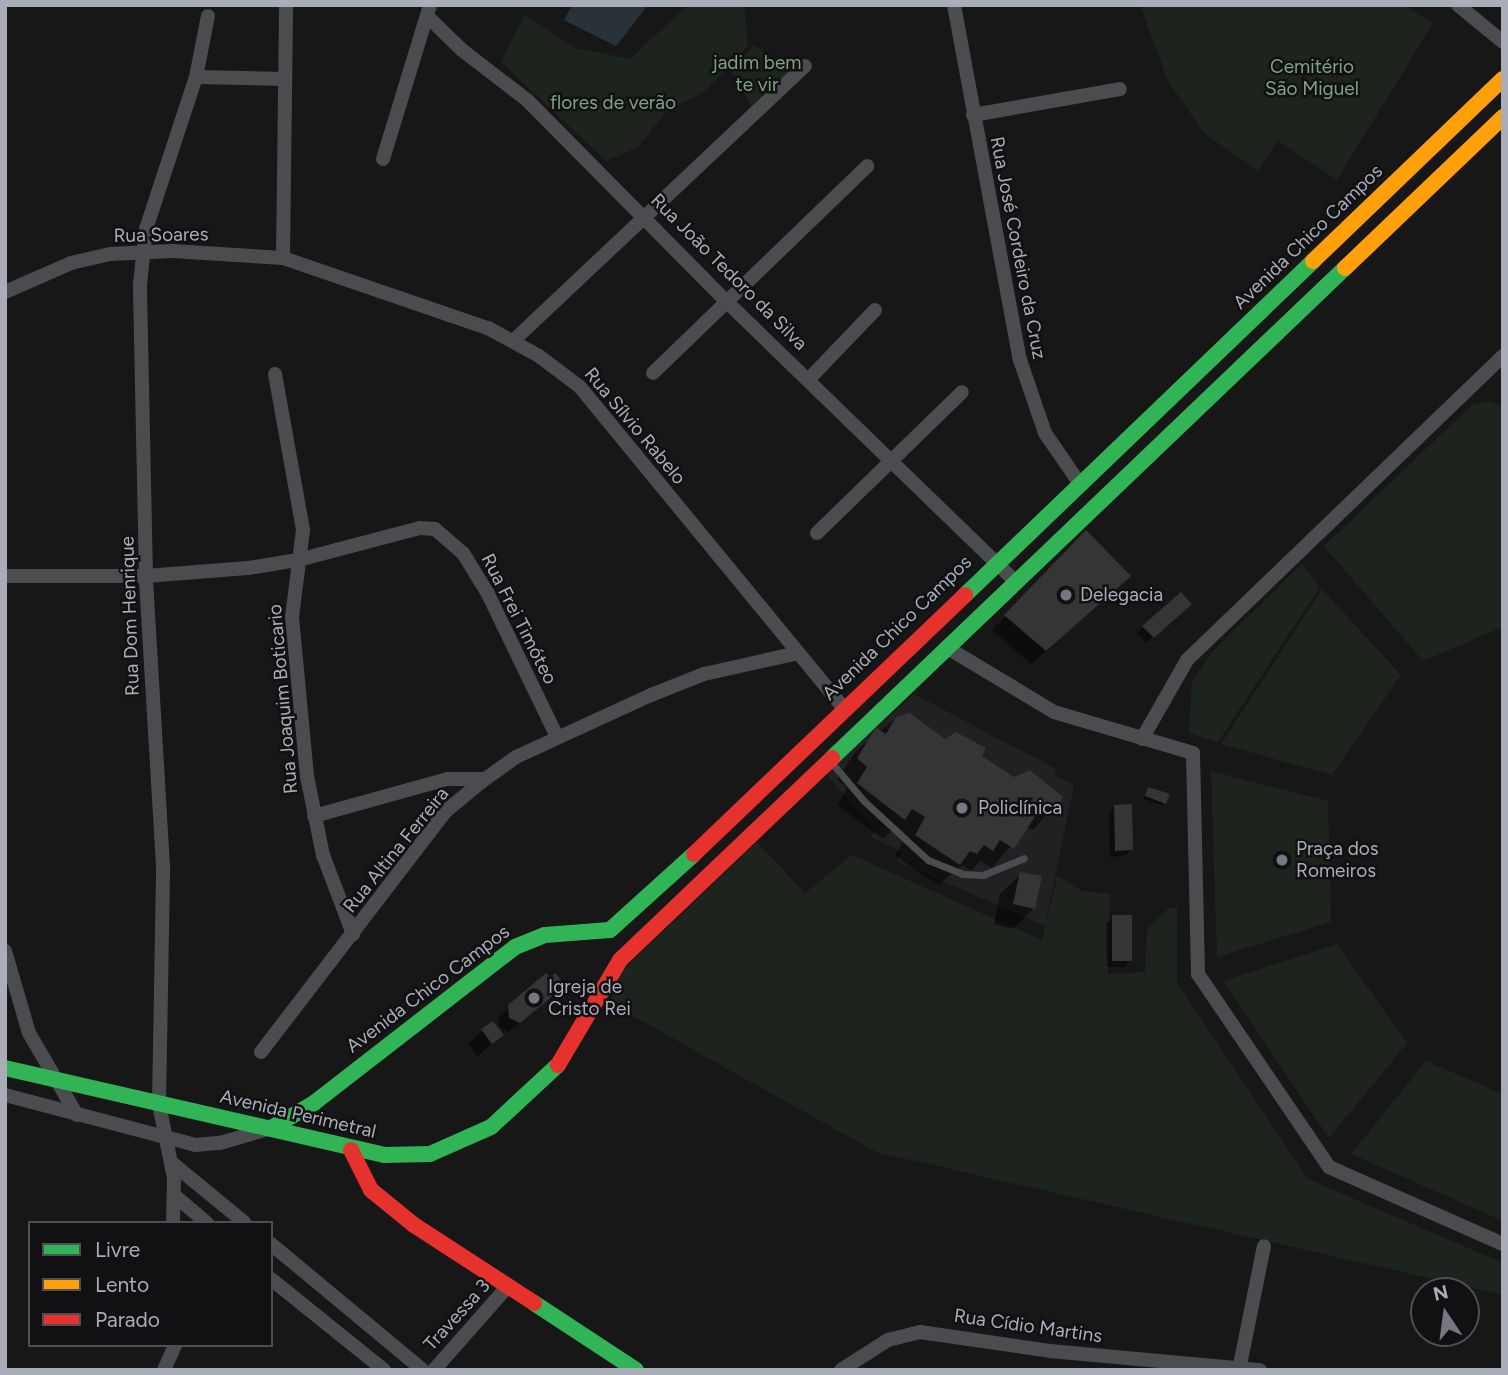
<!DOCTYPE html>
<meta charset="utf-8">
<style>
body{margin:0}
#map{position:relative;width:1508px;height:1375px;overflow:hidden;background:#171717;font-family:Figtree,sans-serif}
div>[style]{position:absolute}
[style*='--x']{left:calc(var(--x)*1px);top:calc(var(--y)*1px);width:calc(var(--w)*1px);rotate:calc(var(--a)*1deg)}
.built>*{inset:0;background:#212123}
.green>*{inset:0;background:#1d241e}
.water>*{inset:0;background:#2a3239}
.shadow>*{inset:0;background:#0007}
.building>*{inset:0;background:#353536}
.lane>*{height:7px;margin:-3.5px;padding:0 3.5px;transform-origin:3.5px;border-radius:3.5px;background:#4b4c50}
.street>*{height:14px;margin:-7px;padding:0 7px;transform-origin:7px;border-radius:7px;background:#4b4c50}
.fast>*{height:16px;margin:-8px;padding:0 8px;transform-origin:8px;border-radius:8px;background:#30b455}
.slow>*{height:16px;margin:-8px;padding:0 8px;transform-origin:8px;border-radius:8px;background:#ff9f0a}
.jam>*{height:16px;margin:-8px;padding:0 8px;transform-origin:8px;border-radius:8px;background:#e5322d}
.dots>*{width:19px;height:19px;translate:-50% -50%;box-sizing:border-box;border:4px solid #111113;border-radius:50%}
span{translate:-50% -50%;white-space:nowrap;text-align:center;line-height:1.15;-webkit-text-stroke:5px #111113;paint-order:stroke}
.park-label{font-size:19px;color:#7fa381}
.street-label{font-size:19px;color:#a8adb8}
.poi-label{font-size:19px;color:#a8adb8}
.left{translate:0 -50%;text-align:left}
.frame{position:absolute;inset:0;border:7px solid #a8adb8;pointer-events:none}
.legend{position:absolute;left:28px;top:1221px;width:245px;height:126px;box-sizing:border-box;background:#111113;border:2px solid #4d4f55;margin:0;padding:9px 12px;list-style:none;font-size:21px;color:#a8adb8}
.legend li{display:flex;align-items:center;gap:14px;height:35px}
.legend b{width:35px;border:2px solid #4d4f55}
.north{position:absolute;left:1410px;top:1277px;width:70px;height:70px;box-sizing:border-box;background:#111113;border:2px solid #4d4f55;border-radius:50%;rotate:347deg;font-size:19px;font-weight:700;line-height:28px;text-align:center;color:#a8adb8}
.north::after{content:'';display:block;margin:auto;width:24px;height:32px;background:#757880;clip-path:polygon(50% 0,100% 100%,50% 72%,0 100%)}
</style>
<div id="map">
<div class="built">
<i style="clip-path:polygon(914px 694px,1056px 769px,1054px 774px,1074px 785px,1045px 926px,897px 861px,901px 851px,870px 837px,875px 831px,825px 773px)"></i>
</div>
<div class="green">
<i style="clip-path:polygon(688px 5px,744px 5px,748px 46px,706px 90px,665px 113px,637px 148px,606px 161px,501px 62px,525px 15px,575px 48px,630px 59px)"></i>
<i style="clip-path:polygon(1140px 5px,1404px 5px,1433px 23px,1337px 180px,1278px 141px,1258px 171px,1205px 134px,1168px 81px)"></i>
<i style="clip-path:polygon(754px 45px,797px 73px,752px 106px,730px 70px)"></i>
<i style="clip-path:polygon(1489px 401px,1503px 407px,1503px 627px,1423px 661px,1324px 546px,1473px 404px)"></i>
<i style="clip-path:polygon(1302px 564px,1320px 587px,1218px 742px,1189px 733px,1192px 682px,1213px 651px)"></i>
<i style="clip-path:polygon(1322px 589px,1401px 675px,1332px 775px,1221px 744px)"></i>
<i style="clip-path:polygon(1211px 771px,1328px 801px,1331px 922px,1217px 957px)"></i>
<i style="clip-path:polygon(757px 842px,805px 893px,852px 855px,1042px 940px,1057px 876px,1082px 891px,1110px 894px,1108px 974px,1145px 972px,1147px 929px,1169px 908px,1177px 907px,1177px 983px,1308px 1179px,1503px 1263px,1503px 1295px,876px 1152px,610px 1003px,621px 972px)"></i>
<i style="clip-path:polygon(1337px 944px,1407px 1043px,1329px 1138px,1223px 981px)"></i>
<i style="clip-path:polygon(1426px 1061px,1503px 1094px,1503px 1221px,1351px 1154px)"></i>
</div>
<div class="water">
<i style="clip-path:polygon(572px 5px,648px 5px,616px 46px,564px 20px)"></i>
</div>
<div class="shadow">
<i style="clip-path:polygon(1086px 533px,1115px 589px,1031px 664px,992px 630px)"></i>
<i style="clip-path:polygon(1183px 610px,1146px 643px,1137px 633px,1144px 627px)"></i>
<i style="clip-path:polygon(896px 718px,980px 757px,1014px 779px,1021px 773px,1061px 798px,1033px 830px,1026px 827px,992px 868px,980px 861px,971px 871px,963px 865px,938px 885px,895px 856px,905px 838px,892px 830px,883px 839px,838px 805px,847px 788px,837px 779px,856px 751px)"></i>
<i style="clip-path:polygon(1149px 789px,1165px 803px,1162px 805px,1143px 799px)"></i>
<i style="clip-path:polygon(1115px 807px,1131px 850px,1124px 856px,1110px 857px,1109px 813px)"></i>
<i style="clip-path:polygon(1021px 874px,1034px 908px,1013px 929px,994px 924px,1000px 894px)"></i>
<i style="clip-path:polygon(1113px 917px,1130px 960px,1124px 967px,1107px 967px,1106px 923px)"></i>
<i style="clip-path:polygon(550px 980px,553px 985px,547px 1000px,508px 1032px,500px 1028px,498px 1017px,509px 1007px)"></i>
<i style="clip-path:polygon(482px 1031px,501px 1035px,477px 1057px,469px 1044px)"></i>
</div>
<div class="building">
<i style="clip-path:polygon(1086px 530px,1131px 576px,1046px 651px,1004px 615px)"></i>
<i style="clip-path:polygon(1181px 592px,1192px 604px,1154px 638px,1142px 626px)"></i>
<i style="clip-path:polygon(910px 713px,945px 739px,956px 732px,986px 748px,982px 756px,1014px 777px,1030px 770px,1063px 797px,1055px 810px,1043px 804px,1014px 849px,1000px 840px,993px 851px,984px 845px,977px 854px,970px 851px,960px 865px,915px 835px,925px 817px,912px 809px,905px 820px,857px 783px,867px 767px,857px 758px,876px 728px,886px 734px,896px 717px)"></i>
<i style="clip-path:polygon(1148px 787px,1170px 794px,1166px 804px,1145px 796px)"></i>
<i style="clip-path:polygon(1132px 804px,1133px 850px,1115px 851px,1114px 805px)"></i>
<i style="clip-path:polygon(1020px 872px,1042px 876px,1035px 909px,1013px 904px)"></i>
<i style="clip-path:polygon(1112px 915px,1132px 915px,1132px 961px,1112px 961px)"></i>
<i style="clip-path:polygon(546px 973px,550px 978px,555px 973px,561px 980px,555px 985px,560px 990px,520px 1023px,509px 1018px,508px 1005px)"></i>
<i style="clip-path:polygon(493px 1021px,504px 1035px,492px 1044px,481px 1029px)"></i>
</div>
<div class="lane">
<i style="--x:831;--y:762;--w:51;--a:49.8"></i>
<i style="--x:864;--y:801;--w:87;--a:42.7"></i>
<i style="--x:928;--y:860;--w:37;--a:22"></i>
<i style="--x:962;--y:874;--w:21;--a:3"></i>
<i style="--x:983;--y:875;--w:44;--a:-22.5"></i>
</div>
<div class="street">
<i style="--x:954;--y:5;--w:358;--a:79.5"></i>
<i style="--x:1019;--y:357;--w:80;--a:71.1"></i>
<i style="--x:1045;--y:433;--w:62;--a:55.5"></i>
<i style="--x:1458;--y:5;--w:58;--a:39.4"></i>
<i style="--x:428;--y:17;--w:47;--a:44.1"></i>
<i style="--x:462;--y:50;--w:82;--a:37.6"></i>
<i style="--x:527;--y:100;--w:283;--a:45.3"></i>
<i style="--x:726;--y:301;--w:402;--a:44.1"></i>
<i style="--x:196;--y:77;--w:88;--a:1.3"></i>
<i style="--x:973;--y:115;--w:149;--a:-10"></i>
<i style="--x:383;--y:159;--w:161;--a:-73"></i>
<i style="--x:283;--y:258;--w:253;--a:-89.3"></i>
<i style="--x:5;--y:292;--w:72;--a:-23.7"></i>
<i style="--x:71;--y:263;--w:40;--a:-13"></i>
<i style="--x:110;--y:254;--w:62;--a:-2.8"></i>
<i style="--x:172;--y:251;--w:111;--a:3.6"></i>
<i style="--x:283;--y:258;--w:217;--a:18.9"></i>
<i style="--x:488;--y:328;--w:58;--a:28.8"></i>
<i style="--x:539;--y:356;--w:51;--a:37.1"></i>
<i style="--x:580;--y:387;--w:416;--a:50.6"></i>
<i style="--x:513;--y:341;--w:401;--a:-43.3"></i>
<i style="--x:653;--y:373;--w:298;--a:-44"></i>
<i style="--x:275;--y:374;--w:158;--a:79.8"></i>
<i style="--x:303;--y:530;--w:88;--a:97.2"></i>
<i style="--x:292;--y:617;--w:160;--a:84.6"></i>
<i style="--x:307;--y:776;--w:81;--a:78.6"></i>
<i style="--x:323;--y:855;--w:85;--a:69.2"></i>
<i style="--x:810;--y:378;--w:94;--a:-46.3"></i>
<i style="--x:817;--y:533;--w:202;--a:-44.2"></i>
<i style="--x:5;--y:576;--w:141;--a:0"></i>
<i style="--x:146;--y:576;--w:102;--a:-4.5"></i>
<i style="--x:248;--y:568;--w:51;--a:-9.1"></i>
<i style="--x:298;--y:560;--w:126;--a:-14.7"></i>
<i style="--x:420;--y:528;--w:15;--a:4"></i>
<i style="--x:435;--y:529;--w:37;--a:41"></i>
<i style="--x:463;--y:553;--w:48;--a:58.6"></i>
<i style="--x:488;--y:594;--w:159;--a:64.2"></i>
<i style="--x:946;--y:647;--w:126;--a:31"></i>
<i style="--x:1054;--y:712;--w:145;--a:16.4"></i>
<i style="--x:1193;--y:753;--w:221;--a:88.7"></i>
<i style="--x:1198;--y:974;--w:233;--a:55.8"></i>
<i style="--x:1329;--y:1167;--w:190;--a:23.9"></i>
<i style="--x:1142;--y:739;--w:91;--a:-60.3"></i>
<i style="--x:1187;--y:660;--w:438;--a:-43.9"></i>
<i style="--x:314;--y:816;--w:138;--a:-15.5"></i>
<i style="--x:447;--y:779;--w:38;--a:0"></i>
<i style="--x:5;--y:951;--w:85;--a:73.7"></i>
<i style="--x:29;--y:1033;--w:95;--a:59.7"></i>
<i style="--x:261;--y:1052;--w:304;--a:-52.5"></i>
<i style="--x:446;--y:811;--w:45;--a:-39.6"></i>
<i style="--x:481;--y:782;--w:43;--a:-35.5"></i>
<i style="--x:516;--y:757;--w:149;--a:-24.7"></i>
<i style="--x:651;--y:695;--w:57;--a:-21.6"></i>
<i style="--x:704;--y:674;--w:96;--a:-12.6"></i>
<i style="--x:5;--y:1095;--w:196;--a:14.7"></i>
<i style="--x:195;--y:1145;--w:25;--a:-5"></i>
<i style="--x:220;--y:1143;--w:50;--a:-16.3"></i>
<i style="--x:172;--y:1163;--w:94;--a:39.4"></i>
<i style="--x:174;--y:1195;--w:43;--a:40.3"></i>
<i style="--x:173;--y:1223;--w:45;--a:-88.7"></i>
<i style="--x:174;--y:1178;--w:76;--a:-101.5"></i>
<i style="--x:159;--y:1104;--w:238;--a:-89"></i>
<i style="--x:163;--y:866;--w:290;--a:-93.4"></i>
<i style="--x:146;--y:576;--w:292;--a:-91.2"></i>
<i style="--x:140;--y:284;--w:55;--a:-83.8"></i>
<i style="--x:146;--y:229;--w:160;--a:-71.8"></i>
<i style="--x:196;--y:77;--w:62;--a:-78.9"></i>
<i style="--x:271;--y:1244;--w:197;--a:39.7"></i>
<i style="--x:271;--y:1279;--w:145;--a:38.8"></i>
<i style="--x:1240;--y:1365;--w:121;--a:-78.6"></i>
<i style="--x:164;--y:1370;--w:27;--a:-66"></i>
<i style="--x:434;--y:1370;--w:112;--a:-48.6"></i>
<i style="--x:841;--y:1370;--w:56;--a:-32.6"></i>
<i style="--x:888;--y:1340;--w:33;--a:-14"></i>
<i style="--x:920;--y:1332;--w:131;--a:8.3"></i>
<i style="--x:1050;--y:1351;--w:211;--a:5.2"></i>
</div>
<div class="fast">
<i style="--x:965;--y:595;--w:482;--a:-43.8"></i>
<i style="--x:832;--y:758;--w:709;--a:-43.69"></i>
<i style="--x:5;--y:1068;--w:389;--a:12.9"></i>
<i style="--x:384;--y:1155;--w:46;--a:-1.2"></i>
<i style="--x:430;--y:1154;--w:67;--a:-23.9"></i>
<i style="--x:491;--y:1127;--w:91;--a:-42.8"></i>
<i style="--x:273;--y:1127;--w:48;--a:-30.3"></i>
<i style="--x:314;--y:1103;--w:254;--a:-37.8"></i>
<i style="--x:515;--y:947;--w:32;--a:-22"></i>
<i style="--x:545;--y:935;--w:65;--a:-4.4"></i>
<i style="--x:610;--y:930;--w:113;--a:-42.1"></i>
<i style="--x:534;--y:1303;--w:122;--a:33.3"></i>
</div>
<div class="slow">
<i style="--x:1313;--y:261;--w:263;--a:-43.8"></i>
<i style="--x:1345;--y:268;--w:219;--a:-43.7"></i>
</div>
<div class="jam">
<i style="--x:694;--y:854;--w:375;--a:-43.7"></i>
<i style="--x:558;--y:1065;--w:122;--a:-59.4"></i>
<i style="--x:620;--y:960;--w:293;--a:-43.6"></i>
<i style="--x:351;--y:1150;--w:45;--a:63.4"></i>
<i style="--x:371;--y:1190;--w:55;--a:39.1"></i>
<i style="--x:414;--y:1225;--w:143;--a:33"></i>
</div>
<div class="dots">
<i style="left:1066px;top:595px;background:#757880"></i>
<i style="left:962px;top:808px;background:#757880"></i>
<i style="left:1282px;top:860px;background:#757880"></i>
<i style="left:534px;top:998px;background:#757880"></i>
</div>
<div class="park-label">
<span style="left:757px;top:74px">jadim bem<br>te vir</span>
<span style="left:1312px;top:78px">Cemitério<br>São Miguel</span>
<span style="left:613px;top:103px">flores de verão</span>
</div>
<div class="street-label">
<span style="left:161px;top:235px;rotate:-1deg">Rua Soares</span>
<span style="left:1308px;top:237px;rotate:-44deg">Avenida Chico Campos</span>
<span style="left:1018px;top:248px;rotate:79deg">Rua José Cordeiro da Cruz</span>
<span style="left:729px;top:272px;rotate:45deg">Rua João Tedoro da Silva</span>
<span style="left:635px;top:426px;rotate:50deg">Rua Sílvio Rabelo</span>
<span style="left:130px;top:616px;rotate:-92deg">Rua Dom Henrique</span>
<span style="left:519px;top:619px;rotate:63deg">Rua Frei Timóteo</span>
<span style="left:897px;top:628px;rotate:-44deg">Avenida Chico Campos</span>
<span style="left:283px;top:699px;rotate:-95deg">Rua Joaquim Boticario</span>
<span style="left:396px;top:850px;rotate:-51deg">Rua Altina Ferreira</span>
<span style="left:428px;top:989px;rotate:-37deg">Avenida Chico Campos</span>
<span style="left:298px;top:1114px;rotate:13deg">Avenida Perimetral</span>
<span style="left:457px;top:1315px;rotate:-48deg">Travessa 3</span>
<span style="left:1028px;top:1326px;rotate:8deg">Rua Cídio Martins</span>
</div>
<div class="poi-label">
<span class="left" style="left:1080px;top:595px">Delegacia</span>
<span class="left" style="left:978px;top:808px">Policlínica</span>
<span class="left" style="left:1296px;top:860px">Praça dos<br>Romeiros</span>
<span class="left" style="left:548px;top:998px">Igreja de<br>Cristo Rei</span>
</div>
<div class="frame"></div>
<ul class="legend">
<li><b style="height:9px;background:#30b455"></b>Livre</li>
<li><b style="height:9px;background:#ff9f0a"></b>Lento</li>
<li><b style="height:9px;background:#e5322d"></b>Parado</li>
</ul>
<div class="north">N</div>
</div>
